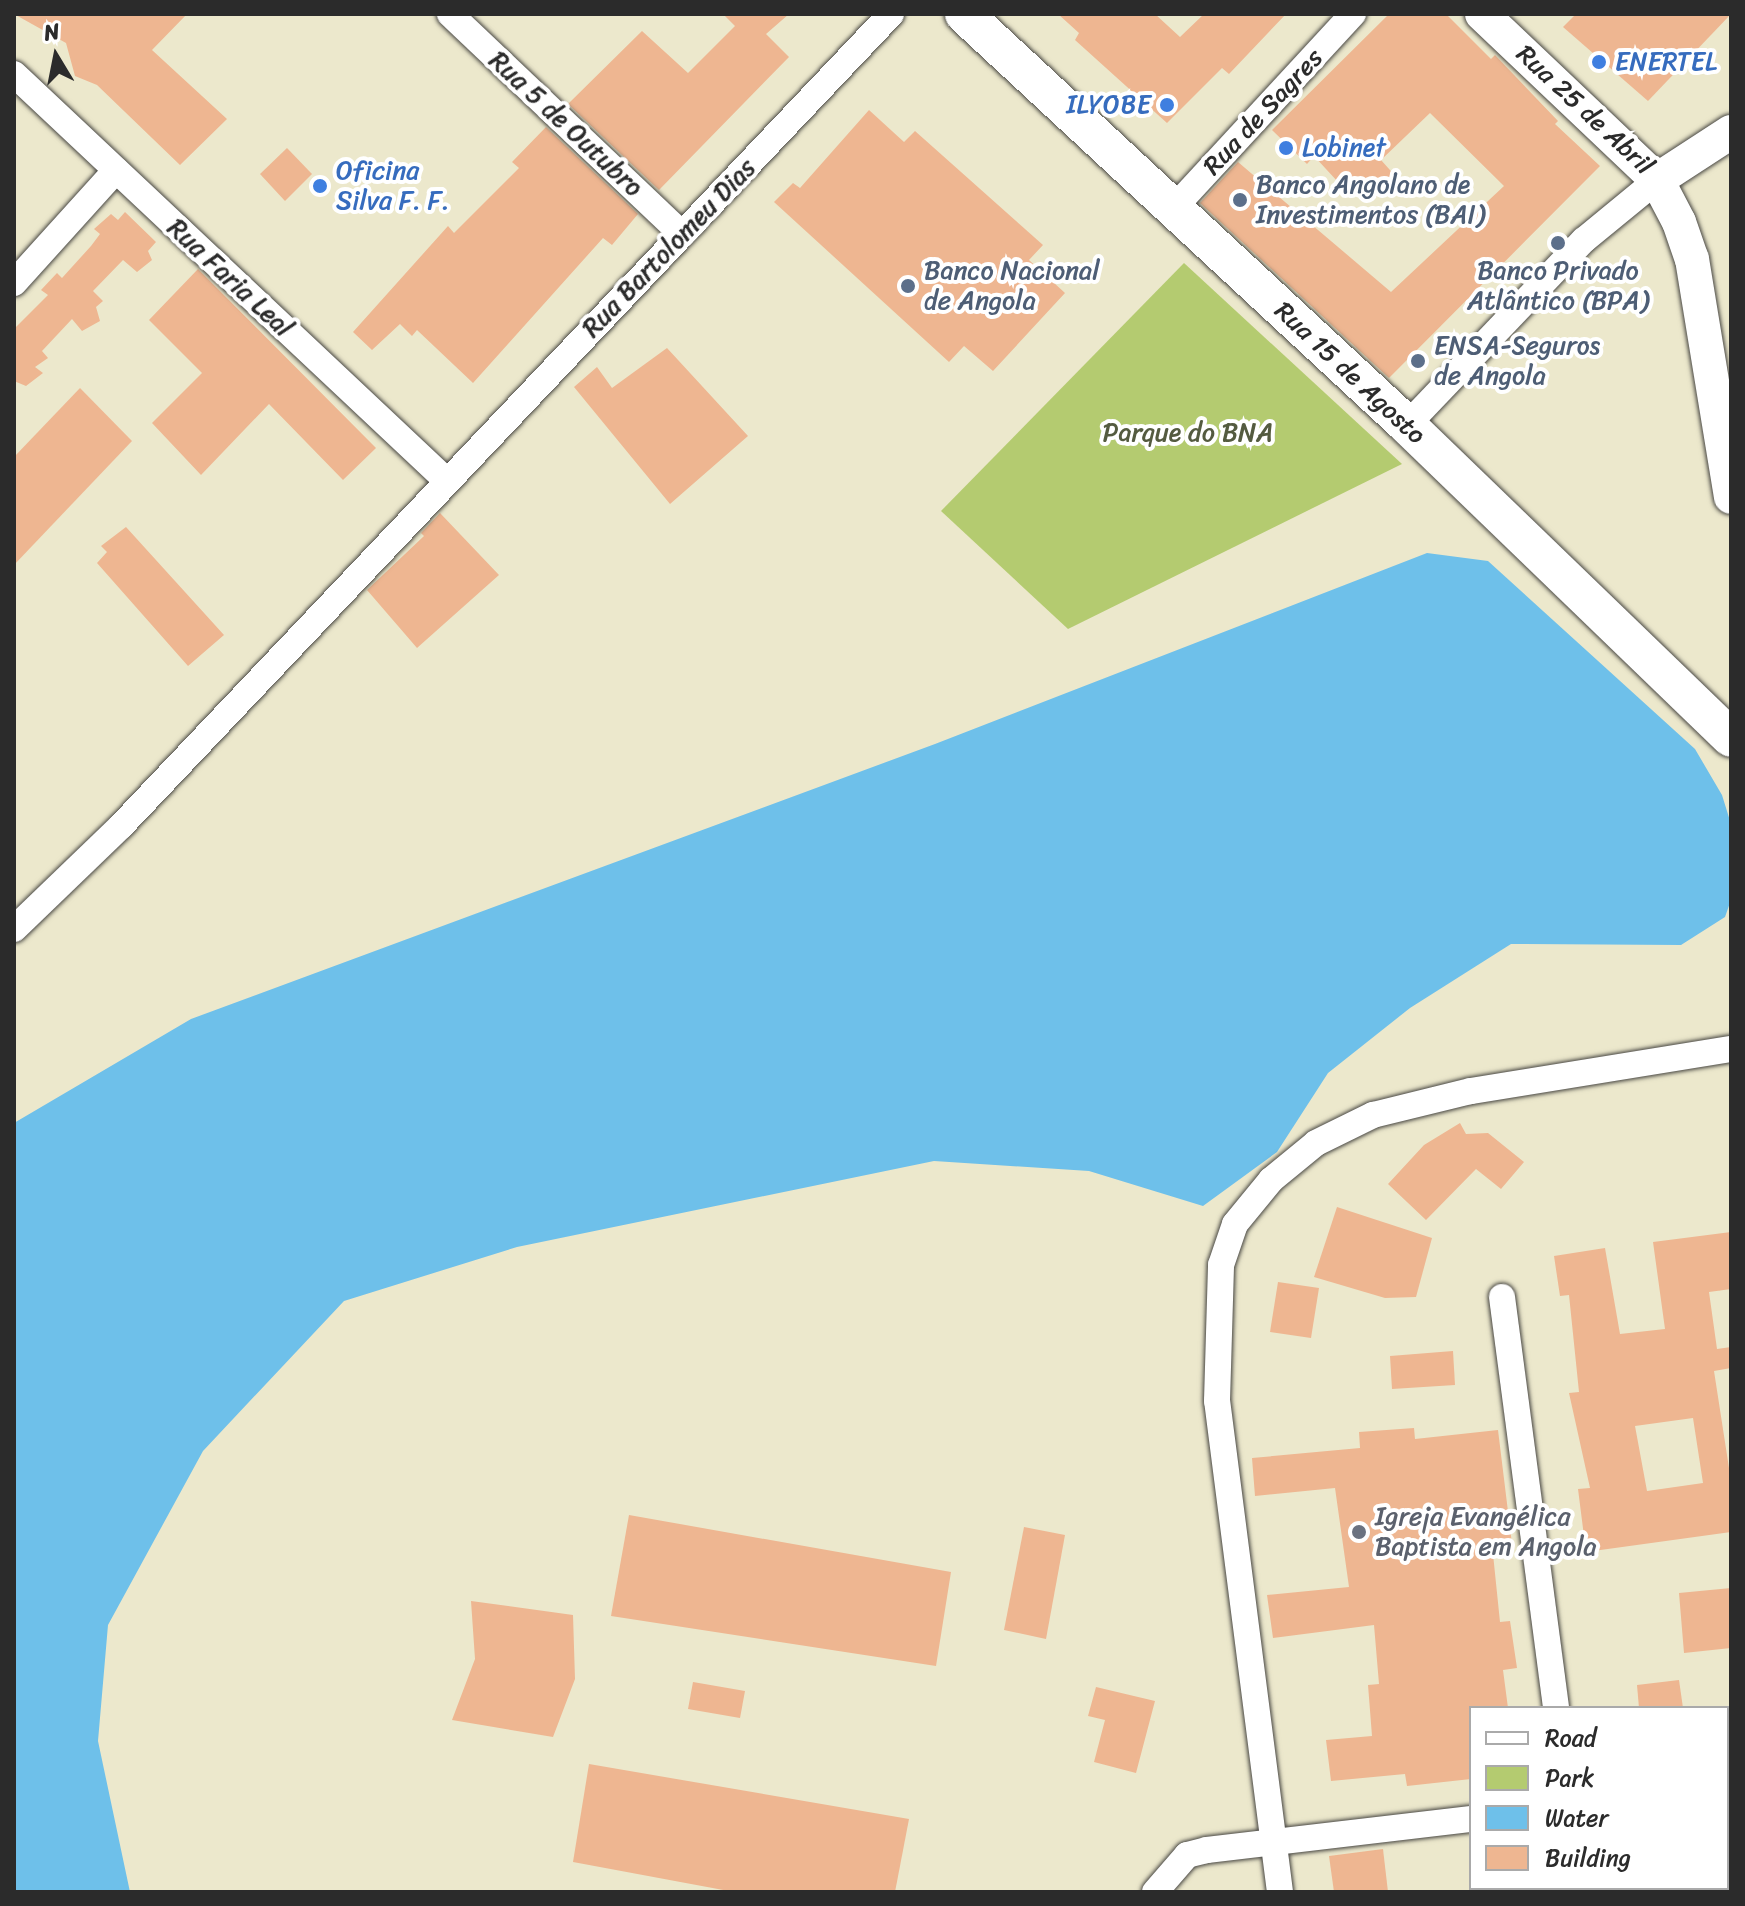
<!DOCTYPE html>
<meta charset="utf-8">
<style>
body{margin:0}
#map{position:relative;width:1745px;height:1906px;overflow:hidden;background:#ece8cc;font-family:Sriracha,sans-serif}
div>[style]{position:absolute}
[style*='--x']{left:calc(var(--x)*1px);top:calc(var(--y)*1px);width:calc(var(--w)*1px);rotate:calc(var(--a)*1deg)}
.green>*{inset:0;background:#b4cb70}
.water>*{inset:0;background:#6ec0ea}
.building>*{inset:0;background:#eeb691}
.roads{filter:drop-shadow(0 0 2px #484743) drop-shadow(0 0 2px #484743)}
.minor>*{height:26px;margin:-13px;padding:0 13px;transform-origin:13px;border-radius:13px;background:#fff}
.tertiary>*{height:34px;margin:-17px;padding:0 17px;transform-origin:17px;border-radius:17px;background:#fff}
.secondary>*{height:38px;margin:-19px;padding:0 19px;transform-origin:19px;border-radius:19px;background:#fff}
.dots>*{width:22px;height:22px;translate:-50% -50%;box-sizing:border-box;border:4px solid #fff;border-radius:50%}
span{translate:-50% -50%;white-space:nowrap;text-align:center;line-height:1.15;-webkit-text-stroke:8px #fff;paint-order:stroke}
.shop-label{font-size:26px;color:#366cbe}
.left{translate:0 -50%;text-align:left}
.right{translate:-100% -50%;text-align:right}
.street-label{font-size:26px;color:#2b2b2b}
.service-label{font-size:26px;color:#4e5e75}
.park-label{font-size:26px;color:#545b40}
.worship-label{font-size:26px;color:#5b616d}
.frame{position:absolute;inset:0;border:16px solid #2b2b2b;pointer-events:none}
.legend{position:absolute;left:1469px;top:1706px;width:260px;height:184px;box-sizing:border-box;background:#fff;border:2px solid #aaa;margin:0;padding:10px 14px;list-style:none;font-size:24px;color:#2b2b2b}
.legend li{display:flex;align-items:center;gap:16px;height:40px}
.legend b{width:40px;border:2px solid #aaa}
.north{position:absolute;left:16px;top:16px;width:80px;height:80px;-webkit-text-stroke:6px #fff;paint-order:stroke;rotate:350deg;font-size:22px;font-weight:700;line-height:32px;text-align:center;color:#2b2b2b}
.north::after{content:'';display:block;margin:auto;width:28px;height:36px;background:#2b2b2b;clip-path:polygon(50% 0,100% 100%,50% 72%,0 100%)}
</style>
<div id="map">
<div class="green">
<i style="clip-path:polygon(1184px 263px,1402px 464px,1068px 629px,941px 511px)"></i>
</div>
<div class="water">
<i style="clip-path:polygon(1427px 553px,1488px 561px,1695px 749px,1722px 795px,1731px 824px,1731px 900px,1725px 917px,1681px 945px,1511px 944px,1410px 1008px,1328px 1073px,1277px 1152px,1203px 1206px,1089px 1171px,934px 1161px,517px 1247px,344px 1301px,203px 1451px,108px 1625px,98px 1741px,130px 1892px,14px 1892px,14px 1123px,191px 1019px,935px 744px)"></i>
</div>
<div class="building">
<i style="clip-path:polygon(14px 14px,187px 14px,152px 50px,227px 119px,180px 165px,97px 85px,75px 76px,66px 43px)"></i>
<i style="clip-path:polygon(723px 14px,789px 14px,766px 34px,789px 57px,659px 190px,568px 104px,642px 31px,688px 73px,735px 26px)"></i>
<i style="clip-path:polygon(1058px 14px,1155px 14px,1180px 37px,1204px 14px,1286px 14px,1229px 74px,1222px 68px,1167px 123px,1075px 40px,1079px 33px)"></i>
<i style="clip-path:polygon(1389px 14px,1446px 14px,1491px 59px,1495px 55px,1558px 121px,1555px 124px,1600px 166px,1389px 378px,1200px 203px,1238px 162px,1391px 292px,1504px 186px,1430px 113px,1381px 160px,1398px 179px,1371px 201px,1346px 175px,1338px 182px,1314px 156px,1307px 164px,1272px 130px)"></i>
<i style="clip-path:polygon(1576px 14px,1731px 14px,1648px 101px,1563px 27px)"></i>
<i style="clip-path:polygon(869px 110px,904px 142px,915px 131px,1043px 245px,1029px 260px,1065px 293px,993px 371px,964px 346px,949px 362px,774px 202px,793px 183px,800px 188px)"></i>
<i style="clip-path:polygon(546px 127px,638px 214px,612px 245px,603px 238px,473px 383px,417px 330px,412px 336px,400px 324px,372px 350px,353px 332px,448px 226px,454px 233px,519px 168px,512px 162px)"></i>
<i style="clip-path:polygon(287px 148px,312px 174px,285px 201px,260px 174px)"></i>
<i style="clip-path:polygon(125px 212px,156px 242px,148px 251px,152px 260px,137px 272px,123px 260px,93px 291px,103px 301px,96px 307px,100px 321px,82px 331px,72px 319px,42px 351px,48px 358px,35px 367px,43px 373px,26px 386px,14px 381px,14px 329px,48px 295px,41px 290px,57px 273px,62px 278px,91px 246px,100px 234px,94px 229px,111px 214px,118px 220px)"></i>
<i style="clip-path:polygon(198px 269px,376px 448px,343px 480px,269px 404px,201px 475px,152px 423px,202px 373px,149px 320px)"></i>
<i style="clip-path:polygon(667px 348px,748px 436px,670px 504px,574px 387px,597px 367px,612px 388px)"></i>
<i style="clip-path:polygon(80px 388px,132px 441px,14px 565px,14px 457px)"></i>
<i style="clip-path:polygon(440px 513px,499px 575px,417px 648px,367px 590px,424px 536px,421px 533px)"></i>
<i style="clip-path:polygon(126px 527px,224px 635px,188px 666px,97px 563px,107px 552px,101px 546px)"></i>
<i style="clip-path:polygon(1460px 1123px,1466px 1134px,1488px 1133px,1524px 1162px,1501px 1189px,1476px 1169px,1426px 1220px,1388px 1184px,1424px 1145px)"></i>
<i style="clip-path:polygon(1337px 1207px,1432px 1238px,1416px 1297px,1385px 1298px,1314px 1277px)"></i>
<i style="clip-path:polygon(evenodd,1731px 1232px,1731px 1289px,1709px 1292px,1717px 1349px,1731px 1347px,1731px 1368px,1714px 1371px,1731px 1481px,1731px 1532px,1586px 1552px,1578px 1489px,1590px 1488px,1569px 1393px,1579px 1392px,1569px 1295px,1560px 1296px,1554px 1256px,1605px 1248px,1620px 1334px,1665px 1329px,1653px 1242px,1731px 1232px,1693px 1418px,1703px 1483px,1647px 1491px,1635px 1426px,1693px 1418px)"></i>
<i style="clip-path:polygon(1278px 1282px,1319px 1288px,1311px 1338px,1270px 1332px)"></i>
<i style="clip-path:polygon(1453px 1351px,1455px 1385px,1392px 1389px,1390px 1356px)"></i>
<i style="clip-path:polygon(1414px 1428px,1415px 1439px,1498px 1430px,1513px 1552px,1493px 1554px,1500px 1622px,1510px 1621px,1517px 1668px,1503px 1670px,1508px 1708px,1471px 1708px,1471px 1779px,1407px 1786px,1405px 1774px,1331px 1781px,1326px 1740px,1372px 1736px,1368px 1685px,1379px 1684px,1374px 1625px,1273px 1638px,1267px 1595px,1349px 1587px,1335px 1488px,1255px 1496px,1252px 1458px,1360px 1448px,1359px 1432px)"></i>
<i style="clip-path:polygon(629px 1515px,951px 1572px,936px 1666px,611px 1616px)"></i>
<i style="clip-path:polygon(1024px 1527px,1065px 1535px,1046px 1639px,1004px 1630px)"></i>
<i style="clip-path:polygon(1731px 1588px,1731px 1648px,1684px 1653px,1679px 1593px)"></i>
<i style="clip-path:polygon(471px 1601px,573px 1615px,575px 1679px,553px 1737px,452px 1720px,475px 1659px)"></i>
<i style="clip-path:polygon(1679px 1680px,1683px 1708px,1639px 1708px,1637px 1685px)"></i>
<i style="clip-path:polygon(693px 1682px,745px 1691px,740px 1718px,688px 1709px)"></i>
<i style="clip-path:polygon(1096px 1687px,1155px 1701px,1136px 1773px,1094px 1762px,1105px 1720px,1088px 1716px)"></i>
<i style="clip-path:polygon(589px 1764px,909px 1819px,895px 1892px,734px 1892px,573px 1862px)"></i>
<i style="clip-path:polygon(1383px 1849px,1388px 1892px,1334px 1892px,1329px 1856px)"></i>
</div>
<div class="roads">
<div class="minor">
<i style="--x:450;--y:14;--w:320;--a:43.5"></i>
<i style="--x:14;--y:74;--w:594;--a:43.23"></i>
<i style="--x:1172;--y:210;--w:267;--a:-47.3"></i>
<i style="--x:14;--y:283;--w:152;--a:-47.9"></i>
<i style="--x:1407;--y:425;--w:256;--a:-46.3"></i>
<i style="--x:1584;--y:240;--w:94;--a:-39.4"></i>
<i style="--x:14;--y:929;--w:149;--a:-43.9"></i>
<i style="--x:121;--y:826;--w:1119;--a:-46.52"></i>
<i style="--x:1502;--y:1297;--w:415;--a:82.5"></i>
<i style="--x:1727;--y:1786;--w:4;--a:-14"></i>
<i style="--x:1577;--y:1888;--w:4;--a:90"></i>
<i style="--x:1155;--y:1892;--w:49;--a:-49.1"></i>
<i style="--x:1187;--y:1855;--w:21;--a:-14"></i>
<i style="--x:1207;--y:1850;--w:266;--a:-6.7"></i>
<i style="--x:1280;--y:1892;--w:495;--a:-97.3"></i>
<i style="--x:1217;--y:1401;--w:136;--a:-88.3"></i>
<i style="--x:1221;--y:1265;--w:43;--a:-71.1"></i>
<i style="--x:1235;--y:1224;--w:57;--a:-50.7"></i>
<i style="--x:1271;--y:1180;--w:58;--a:-39.4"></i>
<i style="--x:1316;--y:1143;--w:64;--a:-26.2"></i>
<i style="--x:1373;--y:1115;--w:101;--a:-13.8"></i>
<i style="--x:1471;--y:1091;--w:263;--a:-9.2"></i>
</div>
<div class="tertiary">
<i style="--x:1482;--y:14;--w:241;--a:43.5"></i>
<i style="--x:1657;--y:180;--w:47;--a:62.4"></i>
<i style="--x:1679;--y:222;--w:39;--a:71"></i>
<i style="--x:1692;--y:259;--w:241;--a:80.7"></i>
<i style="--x:1657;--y:180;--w:88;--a:-33"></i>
</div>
<div class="secondary">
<i style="--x:964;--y:14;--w:604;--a:42.85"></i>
<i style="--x:1407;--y:425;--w:450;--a:44"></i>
</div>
</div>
<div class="dots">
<i style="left:1599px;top:62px;background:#3f7fe0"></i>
<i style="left:1167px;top:105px;background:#3f7fe0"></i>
<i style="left:1286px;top:148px;background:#3f7fe0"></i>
<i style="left:320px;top:186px;background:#3f7fe0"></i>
<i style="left:1240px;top:200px;background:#5c6f8a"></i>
<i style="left:1558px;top:243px;background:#5c6f8a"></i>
<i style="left:908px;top:286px;background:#5c6f8a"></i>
<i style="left:1418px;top:361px;background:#5c6f8a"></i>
<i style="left:1359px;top:1532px;background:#6b7280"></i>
</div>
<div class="shop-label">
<span class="left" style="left:1615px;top:62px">ENERTEL</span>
<span class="right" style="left:1151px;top:105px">ILYOBE</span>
<span class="left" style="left:1302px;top:148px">Lobinet</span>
<span class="left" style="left:336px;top:186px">Oficina<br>Silva F. F.</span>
</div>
<div class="street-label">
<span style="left:1585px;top:110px;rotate:43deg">Rua 25 de Abril</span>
<span style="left:1263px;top:112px;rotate:-47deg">Rua de Sagres</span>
<span style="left:566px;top:124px;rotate:43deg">Rua 5 de Outubro</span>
<span style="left:669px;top:248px;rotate:-46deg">Rua Bartolomeu Dias</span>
<span style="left:230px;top:278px;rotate:43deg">Rua Faria Leal</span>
<span style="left:1350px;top:373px;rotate:43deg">Rua 15 de Agosto</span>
</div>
<div class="service-label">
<span class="left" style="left:1256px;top:200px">Banco Angolano de<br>Investimentos (BAI)</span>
<span class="left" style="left:924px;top:286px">Banco Nacional<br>de Angola</span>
<span style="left:1558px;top:286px">Banco Privado<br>Atlântico (BPA)</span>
<span class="left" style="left:1434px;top:361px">ENSA-Seguros<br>de Angola</span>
</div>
<div class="park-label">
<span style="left:1188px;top:433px">Parque do BNA</span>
</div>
<div class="worship-label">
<span class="left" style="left:1375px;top:1532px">Igreja Evangélica<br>Baptista em Angola</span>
</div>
<div class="frame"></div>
<ul class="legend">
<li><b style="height:10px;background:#fff"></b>Road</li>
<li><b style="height:22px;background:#b4cb70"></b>Park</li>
<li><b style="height:22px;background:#6ec0ea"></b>Water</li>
<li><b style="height:22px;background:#eeb691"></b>Building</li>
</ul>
<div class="north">N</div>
</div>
